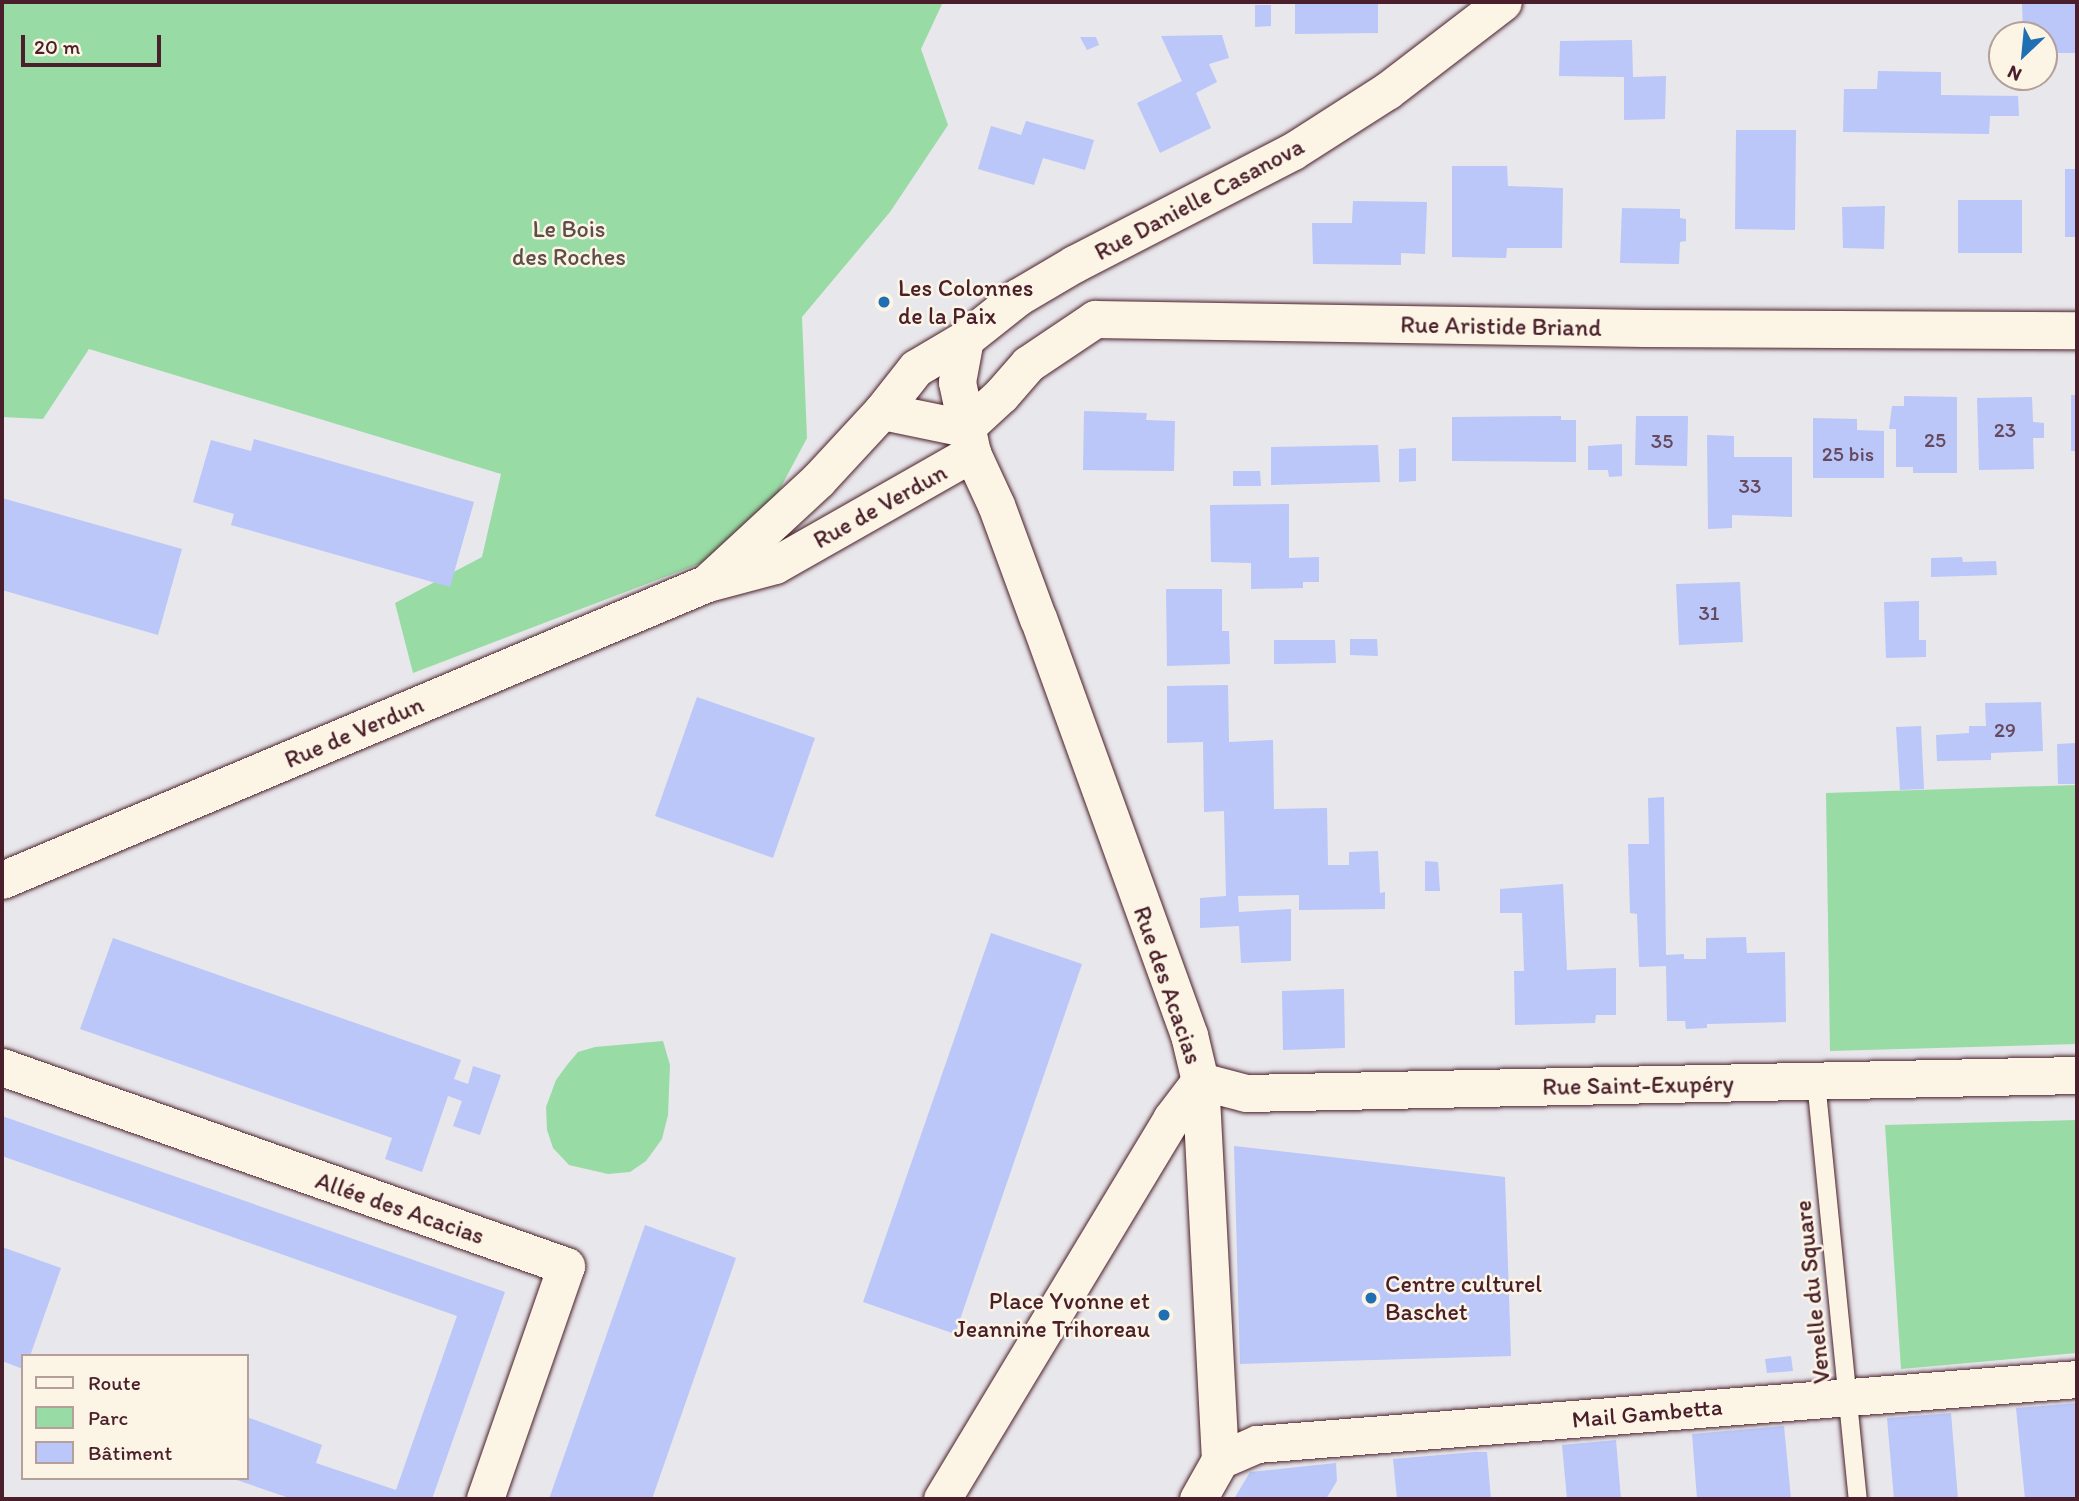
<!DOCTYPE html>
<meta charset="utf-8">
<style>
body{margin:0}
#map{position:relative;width:2079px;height:1501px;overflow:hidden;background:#e8e7eb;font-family:Itim,sans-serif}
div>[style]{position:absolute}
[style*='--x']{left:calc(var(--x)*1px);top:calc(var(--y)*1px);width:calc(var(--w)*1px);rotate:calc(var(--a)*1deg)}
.green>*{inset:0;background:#99dba5}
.building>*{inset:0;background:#bac7f8}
.roads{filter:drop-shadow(0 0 2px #4a1f2b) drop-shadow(0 0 2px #4a1f2b)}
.lane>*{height:18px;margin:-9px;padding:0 9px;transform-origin:9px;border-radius:9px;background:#fcf5e5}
.street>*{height:37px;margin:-18.5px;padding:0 18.5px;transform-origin:18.5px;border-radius:18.5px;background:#fcf5e5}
.dots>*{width:19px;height:19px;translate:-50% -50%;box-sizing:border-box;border:4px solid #fcf5e5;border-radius:50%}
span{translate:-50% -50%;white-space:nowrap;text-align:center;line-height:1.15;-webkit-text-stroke:5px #fcf5e5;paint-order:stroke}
.number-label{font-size:21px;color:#66495e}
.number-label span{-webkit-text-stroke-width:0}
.street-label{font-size:24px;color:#4a1f2b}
.park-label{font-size:24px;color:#5e4e4a}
.poi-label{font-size:24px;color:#4a1f2b}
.left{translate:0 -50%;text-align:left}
.right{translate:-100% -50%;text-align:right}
.frame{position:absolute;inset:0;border:4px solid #4a1f2b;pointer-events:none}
.legend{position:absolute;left:21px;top:1354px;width:228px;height:126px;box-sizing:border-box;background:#fcf5e5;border:2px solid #b59f9b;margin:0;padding:9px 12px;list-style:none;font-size:21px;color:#4a1f2b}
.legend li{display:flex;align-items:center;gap:14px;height:35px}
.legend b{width:35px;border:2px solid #b59f9b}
.north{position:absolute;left:1988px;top:21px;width:70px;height:70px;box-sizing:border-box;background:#fcf5e5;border:2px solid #b59f9b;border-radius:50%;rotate:206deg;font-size:19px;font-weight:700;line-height:28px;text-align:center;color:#4a1f2b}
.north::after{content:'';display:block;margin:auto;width:24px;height:32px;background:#1f6fb2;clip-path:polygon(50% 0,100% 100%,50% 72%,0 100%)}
.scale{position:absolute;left:21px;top:35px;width:140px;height:32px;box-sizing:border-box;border:4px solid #4a1f2b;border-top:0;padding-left:9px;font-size:21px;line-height:24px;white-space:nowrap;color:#4a1f2b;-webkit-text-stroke:5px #fcf5e5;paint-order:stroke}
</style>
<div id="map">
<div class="green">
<i style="clip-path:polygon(2px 2px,943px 2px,921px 49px,948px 125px,890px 212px,802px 317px,807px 438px,763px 521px,712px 559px,413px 673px,395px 603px,482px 557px,501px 474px,89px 349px,43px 419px,2px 417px)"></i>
<i style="clip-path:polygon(2077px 785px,2077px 1044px,1830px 1051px,1826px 793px)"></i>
<i style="clip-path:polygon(663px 1041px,670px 1065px,668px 1115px,662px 1139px,646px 1161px,630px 1172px,608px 1174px,569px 1165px,553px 1148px,547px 1130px,546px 1107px,556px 1080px,567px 1065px,578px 1052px,595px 1047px)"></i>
<i style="clip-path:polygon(2077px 1120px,2077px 1353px,1901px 1369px,1885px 1125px)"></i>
</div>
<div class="building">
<i style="clip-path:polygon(1295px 2px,1378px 2px,1378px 33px,1295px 34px)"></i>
<i style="clip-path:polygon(2022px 2px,2077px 2px,2077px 53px,2044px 53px,2044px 35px,2023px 35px)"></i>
<i style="clip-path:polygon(1255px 5px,1271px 5px,1271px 26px,1255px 27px)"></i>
<i style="clip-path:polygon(1222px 35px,1229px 58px,1209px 64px,1217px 82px,1196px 93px,1211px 128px,1160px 153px,1137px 103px,1182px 81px,1161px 36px)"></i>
<i style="clip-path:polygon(1080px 37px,1096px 37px,1099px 45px,1087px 50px)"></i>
<i style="clip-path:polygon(1632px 40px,1633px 77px,1666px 76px,1665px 119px,1624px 120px,1624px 77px,1559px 76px,1560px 41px)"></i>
<i style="clip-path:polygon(1878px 71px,1941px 72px,1941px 95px,2018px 96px,2019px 116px,1990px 116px,1989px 134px,1843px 132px,1844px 89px,1877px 89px)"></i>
<i style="clip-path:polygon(1026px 121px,1094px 140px,1085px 170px,1043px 158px,1034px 185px,978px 169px,991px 126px,1021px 135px)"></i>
<i style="clip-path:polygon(1736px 130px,1796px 130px,1795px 230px,1735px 229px)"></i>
<i style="clip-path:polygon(1452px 166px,1507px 166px,1508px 186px,1563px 188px,1562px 248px,1507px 248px,1506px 258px,1452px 257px)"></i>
<i style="clip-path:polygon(2065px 169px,2077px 169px,2077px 237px,2065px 237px)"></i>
<i style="clip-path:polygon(1958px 200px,2022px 200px,2022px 253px,1958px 253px)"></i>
<i style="clip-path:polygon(1353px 201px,1427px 202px,1425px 254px,1401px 253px,1401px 265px,1313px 264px,1312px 223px,1352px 223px)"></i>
<i style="clip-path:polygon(1885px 206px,1884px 249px,1843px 248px,1842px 207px)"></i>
<i style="clip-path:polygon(1622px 208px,1680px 209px,1680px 218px,1686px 219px,1686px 241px,1680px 242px,1679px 264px,1620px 263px)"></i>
<i style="clip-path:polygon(2071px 395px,2077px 395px,2077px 451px,2071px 451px)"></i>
<i style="clip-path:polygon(1904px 396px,1957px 397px,1957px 473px,1913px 473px,1913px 467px,1896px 467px,1896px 429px,1889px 429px,1892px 406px,1904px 406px)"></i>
<i style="clip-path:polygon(2032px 397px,2033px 422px,2044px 423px,2044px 438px,2033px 438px,2034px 469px,1979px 470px,1977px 398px)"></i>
<i style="clip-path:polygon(1084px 411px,1147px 413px,1146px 420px,1175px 421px,1174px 471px,1083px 470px)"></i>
<i style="clip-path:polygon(1561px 416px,1561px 420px,1576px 420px,1576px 462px,1452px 461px,1452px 417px)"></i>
<i style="clip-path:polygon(1636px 416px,1688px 416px,1687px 466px,1635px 465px)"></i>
<i style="clip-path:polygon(1813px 418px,1857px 419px,1857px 430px,1884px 431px,1884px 478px,1813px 478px)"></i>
<i style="clip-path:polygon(1707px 435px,1734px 436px,1734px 457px,1792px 457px,1792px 517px,1732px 515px,1732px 528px,1708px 529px)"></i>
<i style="clip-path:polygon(254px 439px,474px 502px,450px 587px,231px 525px,234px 514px,193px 502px,211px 440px,251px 451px)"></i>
<i style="clip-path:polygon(1622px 444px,1622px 476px,1609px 477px,1608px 470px,1588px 470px,1588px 446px)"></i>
<i style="clip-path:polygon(1378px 445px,1380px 482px,1271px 485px,1271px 447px)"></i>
<i style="clip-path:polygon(1416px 448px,1416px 481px,1399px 482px,1399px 449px)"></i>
<i style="clip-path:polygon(1233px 471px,1260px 471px,1261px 486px,1233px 486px)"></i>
<i style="clip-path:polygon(2px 498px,182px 549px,158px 635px,2px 590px)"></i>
<i style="clip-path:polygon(1289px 504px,1289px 558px,1319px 557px,1319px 582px,1303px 582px,1303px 588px,1251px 589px,1251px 563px,1211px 562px,1210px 505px)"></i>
<i style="clip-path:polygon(1962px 557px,1963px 562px,1996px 561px,1997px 575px,1931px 577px,1931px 558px)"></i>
<i style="clip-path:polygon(1740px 582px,1743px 642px,1679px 645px,1676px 584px)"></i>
<i style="clip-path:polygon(1166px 589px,1222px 589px,1222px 631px,1229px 631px,1230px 664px,1167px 666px)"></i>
<i style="clip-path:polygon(1919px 601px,1919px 640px,1926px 640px,1926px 657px,1886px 658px,1884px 602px)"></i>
<i style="clip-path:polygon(1350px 639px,1377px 639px,1378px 656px,1350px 655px)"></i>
<i style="clip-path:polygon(1274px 640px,1335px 640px,1336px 663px,1274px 664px)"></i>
<i style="clip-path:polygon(1228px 685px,1229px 742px,1273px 740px,1274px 809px,1327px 808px,1328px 865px,1349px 865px,1349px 852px,1378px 851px,1380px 893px,1385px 892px,1385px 909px,1299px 910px,1299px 895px,1238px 896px,1239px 912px,1291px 909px,1291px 961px,1241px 963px,1239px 926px,1200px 928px,1200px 898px,1226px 896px,1224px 811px,1204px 812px,1203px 742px,1167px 743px,1167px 686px)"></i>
<i style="clip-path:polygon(697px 697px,815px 738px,773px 858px,655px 816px)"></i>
<i style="clip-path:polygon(2041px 702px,2043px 751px,1991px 753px,1991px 760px,1937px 761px,1936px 735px,1969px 733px,1969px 726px,1986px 726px,1985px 703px)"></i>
<i style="clip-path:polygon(1921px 726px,1924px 789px,1900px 790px,1896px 727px)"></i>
<i style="clip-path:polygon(2077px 743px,2077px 784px,2058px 784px,2057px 744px)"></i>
<i style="clip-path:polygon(1664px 797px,1666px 955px,1684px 954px,1684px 959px,1706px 959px,1706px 938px,1746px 937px,1747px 953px,1785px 952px,1786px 1022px,1707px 1024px,1707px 1028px,1686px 1029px,1685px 1021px,1667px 1021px,1666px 966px,1639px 967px,1637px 914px,1630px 913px,1628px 844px,1649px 844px,1648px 798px)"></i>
<i style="clip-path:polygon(1425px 861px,1438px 862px,1440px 891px,1425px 891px)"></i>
<i style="clip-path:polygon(1563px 884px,1567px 970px,1616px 968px,1616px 1015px,1596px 1015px,1595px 1023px,1515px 1025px,1514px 971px,1524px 971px,1522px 913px,1500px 913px,1500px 889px)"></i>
<i style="clip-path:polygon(991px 933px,1082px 964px,955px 1334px,863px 1302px)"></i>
<i style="clip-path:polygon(113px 938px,461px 1060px,454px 1079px,468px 1084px,473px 1066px,501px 1075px,480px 1135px,453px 1126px,462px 1101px,448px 1096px,422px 1172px,385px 1159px,392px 1138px,80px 1029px)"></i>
<i style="clip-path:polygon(1344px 989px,1345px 1048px,1283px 1050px,1282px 991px)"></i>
<i style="clip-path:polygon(2px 1116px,505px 1292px,432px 1499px,292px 1499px,234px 1479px,247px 1478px,247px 1417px,322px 1445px,316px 1463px,396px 1490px,457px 1316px,2px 1156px)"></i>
<i style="clip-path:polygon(1234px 1146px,1505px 1177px,1511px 1356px,1240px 1364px)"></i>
<i style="clip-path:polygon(645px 1225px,736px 1258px,652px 1499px,549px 1499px)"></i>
<i style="clip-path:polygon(2px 1247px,61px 1268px,30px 1356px,23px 1356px,23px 1369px,2px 1361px)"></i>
<i style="clip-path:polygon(1791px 1356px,1793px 1371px,1767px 1373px,1765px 1359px)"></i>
<i style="clip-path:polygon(2077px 1403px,2077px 1499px,2025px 1499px,2016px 1408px)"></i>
<i style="clip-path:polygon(1951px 1413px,1958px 1499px,1894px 1499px,1887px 1418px)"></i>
<i style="clip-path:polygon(1784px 1426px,1791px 1499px,1697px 1499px,1692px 1434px)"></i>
<i style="clip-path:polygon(1616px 1440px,1621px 1499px,1567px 1499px,1562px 1445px)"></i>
<i style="clip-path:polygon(1475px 1452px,1487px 1452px,1491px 1499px,1397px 1499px,1393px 1459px)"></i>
<i style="clip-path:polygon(1336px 1463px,1337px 1481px,1326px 1499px,1234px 1499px,1250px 1472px)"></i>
</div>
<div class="roads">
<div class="lane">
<i style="--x:1816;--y:1081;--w:420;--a:84.3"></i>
</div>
<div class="street">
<i style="--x:882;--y:411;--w:55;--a:-51.7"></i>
<i style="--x:916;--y:368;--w:57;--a:-30.6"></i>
<i style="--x:965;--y:428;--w:49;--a:-42.5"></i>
<i style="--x:1001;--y:395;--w:41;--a:-48.9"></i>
<i style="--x:1028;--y:364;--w:81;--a:-33.9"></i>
<i style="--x:1095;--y:319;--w:549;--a:0.94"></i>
<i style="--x:1644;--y:328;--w:433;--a:0.3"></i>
<i style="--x:710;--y:580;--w:147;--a:-42.8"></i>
<i style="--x:818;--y:480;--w:94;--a:-47.2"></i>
<i style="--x:882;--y:411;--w:85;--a:11.6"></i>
<i style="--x:2;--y:880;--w:765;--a:-22.84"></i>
<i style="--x:707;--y:583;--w:70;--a:-14.8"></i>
<i style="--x:775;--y:565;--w:227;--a:-29.6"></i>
<i style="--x:2;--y:1067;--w:598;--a:19.43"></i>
<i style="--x:566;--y:1266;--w:247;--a:109.2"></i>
<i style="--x:1220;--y:1460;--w:40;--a:-23.4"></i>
<i style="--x:1257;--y:1444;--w:823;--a:-4.53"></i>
<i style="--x:942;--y:1499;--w:444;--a:-58.9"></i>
<i style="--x:1171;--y:1119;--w:48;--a:-52.7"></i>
<i style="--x:1200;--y:1081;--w:47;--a:-103.4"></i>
<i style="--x:1189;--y:1035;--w:443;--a:-109.9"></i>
<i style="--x:1038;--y:619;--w:121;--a:-110.2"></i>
<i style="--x:996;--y:505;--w:57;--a:-114.8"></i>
<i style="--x:972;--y:453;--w:73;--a:-101.9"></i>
<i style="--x:957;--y:382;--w:44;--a:-79.5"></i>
<i style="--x:965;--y:339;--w:68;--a:-38.4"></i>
<i style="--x:1018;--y:297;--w:65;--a:-30.5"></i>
<i style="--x:1074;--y:264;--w:246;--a:-27.3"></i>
<i style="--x:1293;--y:151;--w:112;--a:-32.6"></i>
<i style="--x:1387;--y:91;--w:146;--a:-37.5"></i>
<i style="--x:1198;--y:1499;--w:45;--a:-60.6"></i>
<i style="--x:1220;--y:1460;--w:380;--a:-93"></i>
<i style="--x:1200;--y:1081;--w:48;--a:14.6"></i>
<i style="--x:1246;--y:1093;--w:831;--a:-1.24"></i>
</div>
</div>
<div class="dots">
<i style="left:884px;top:302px;background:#1f6fb2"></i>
<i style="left:1371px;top:1298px;background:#1f6fb2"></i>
<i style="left:1164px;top:1315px;background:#1f6fb2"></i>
</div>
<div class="number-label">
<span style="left:2005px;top:430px">23</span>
<span style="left:1935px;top:440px">25</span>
<span style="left:1662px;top:441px">35</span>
<span style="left:1848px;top:454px">25 bis</span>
<span style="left:1750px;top:486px">33</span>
<span style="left:1709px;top:613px">31</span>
<span style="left:2005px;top:730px">29</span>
</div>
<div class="street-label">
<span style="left:1199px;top:199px;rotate:-28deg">Rue Danielle Casanova</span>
<span style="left:1501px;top:326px;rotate:1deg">Rue Aristide Briand</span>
<span style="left:880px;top:506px;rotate:-29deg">Rue de Verdun</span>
<span style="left:354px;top:732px;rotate:-23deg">Rue de Verdun</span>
<span style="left:1168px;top:985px;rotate:71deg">Rue des Acacias</span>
<span style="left:1638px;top:1085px;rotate:-1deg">Rue Saint-Exupéry</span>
<span style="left:400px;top:1208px;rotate:19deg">Allée des Acacias</span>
<span style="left:1812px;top:1292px;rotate:-96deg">Venelle du Square</span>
<span style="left:1647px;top:1413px;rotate:-5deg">Mail Gambetta</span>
</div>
<div class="park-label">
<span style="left:569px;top:243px">Le Bois<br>des Roches</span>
</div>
<div class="poi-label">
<span class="left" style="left:898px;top:302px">Les Colonnes<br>de la Paix</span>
<span class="left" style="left:1385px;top:1298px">Centre culturel<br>Baschet</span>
<span class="right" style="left:1150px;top:1315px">Place Yvonne et<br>Jeannine Trihoreau</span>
</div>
<div class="frame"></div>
<ul class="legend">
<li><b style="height:9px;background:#fcf5e5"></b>Route</li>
<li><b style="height:19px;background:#99dba5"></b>Parc</li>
<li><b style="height:19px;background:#bac7f8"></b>Bâtiment</li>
</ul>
<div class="north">N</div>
<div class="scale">20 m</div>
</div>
